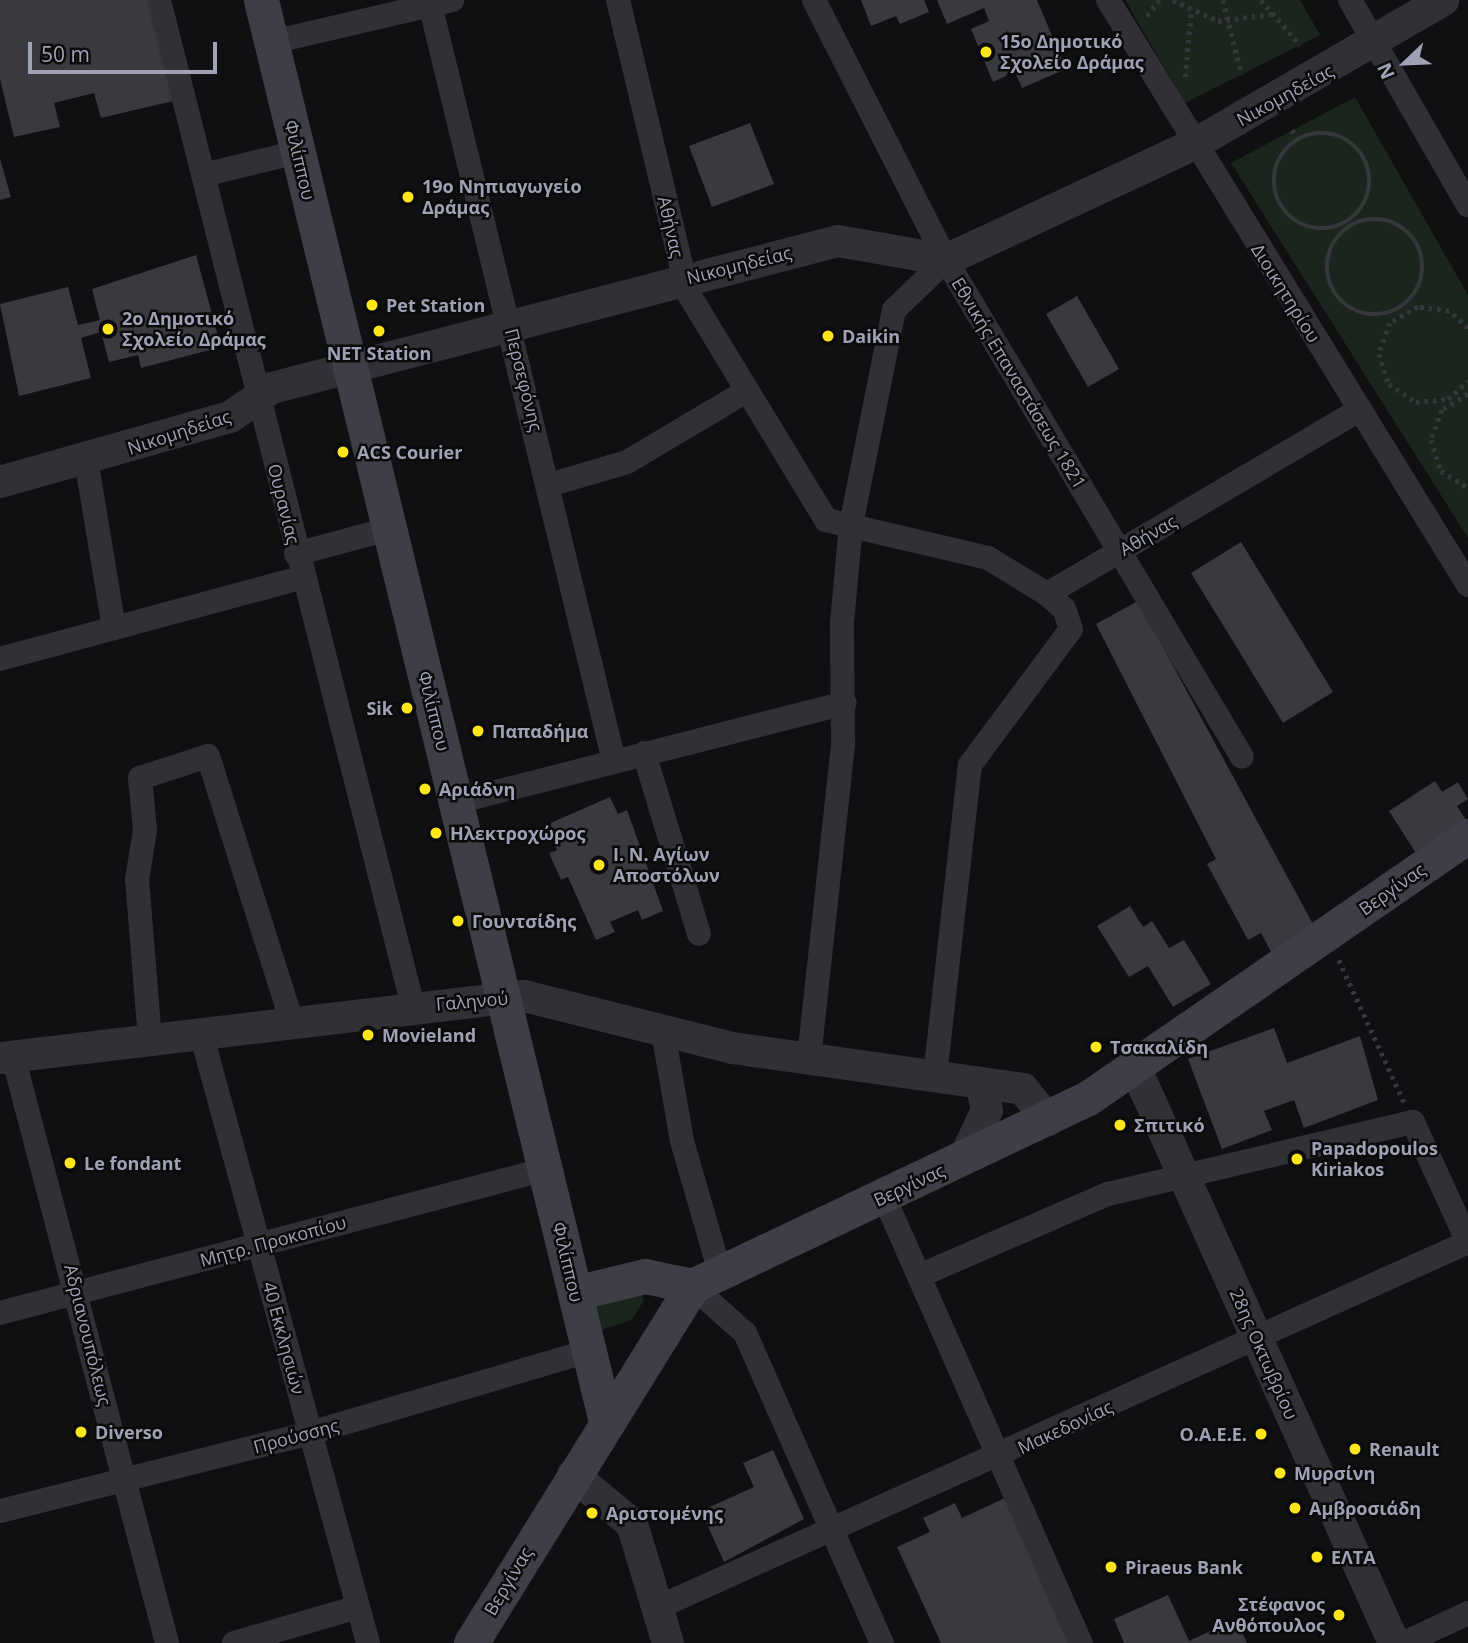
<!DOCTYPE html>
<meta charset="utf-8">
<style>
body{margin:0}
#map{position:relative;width:1468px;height:1643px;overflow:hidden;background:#100f11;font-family:"Open Sans",sans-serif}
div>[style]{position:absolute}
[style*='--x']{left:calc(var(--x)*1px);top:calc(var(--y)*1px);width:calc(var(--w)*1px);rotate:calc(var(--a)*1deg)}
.green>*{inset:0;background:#1c241e}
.building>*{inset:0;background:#39393f}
.path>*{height:4.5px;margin-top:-2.25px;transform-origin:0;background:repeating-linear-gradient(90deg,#36373d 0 3.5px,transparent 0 8.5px)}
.path>.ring{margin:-2.25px;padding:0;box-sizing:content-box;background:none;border:4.5px solid #36373d;border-radius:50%}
.minor>*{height:24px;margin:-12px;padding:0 12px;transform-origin:12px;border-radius:12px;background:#313036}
.tertiary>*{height:32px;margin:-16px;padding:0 16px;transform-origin:16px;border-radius:16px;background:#313036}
.secondary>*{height:35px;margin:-17.5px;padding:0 17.5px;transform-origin:17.5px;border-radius:17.5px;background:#3e3e47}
.dots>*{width:19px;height:19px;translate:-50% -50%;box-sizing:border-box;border:4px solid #0b0b0c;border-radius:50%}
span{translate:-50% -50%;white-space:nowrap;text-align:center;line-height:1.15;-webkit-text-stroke:5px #0b0b0c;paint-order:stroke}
.poi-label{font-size:18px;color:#9fa1b4;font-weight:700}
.left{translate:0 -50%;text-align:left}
.right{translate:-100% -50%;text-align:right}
.street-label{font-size:18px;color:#9fa1b4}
.north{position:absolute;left:1370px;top:28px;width:70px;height:70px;-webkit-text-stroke:5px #0b0b0c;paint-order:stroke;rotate:247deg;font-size:19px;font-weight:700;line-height:28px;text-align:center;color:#9fa1b4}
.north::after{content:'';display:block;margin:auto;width:24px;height:32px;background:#9fa1b4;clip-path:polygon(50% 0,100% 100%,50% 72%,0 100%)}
.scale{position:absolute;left:28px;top:42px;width:189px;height:32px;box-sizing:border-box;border:4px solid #9fa1b4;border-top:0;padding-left:9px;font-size:21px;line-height:24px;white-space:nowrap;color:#9fa1b4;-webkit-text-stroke:5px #0b0b0c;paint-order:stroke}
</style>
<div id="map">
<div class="green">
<i style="clip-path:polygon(1125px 0,1300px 0,1320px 35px,1185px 103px)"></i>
<i style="clip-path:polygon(1355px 97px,1468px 295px,1468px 538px,1231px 163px)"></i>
<i style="clip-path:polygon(640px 1287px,644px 1300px,632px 1320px,601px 1330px,593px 1300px)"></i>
</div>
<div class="building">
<i style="clip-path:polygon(0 0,148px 0,173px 101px,101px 118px,94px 93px,54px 103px,60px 127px,14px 137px,0 79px)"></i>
<i style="clip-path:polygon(861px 0,924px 0,929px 12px,900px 24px,896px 16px,871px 26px)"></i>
<i style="clip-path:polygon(937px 0,1037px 0,1066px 69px,1022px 88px,1015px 72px,993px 82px,971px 29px,989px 21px,984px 8px,947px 24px)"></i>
<i style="clip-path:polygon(750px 123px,774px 184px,712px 207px,689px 146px)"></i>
<i style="clip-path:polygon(0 159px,11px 197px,0 200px)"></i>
<i style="clip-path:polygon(196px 255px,221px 347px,141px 368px,138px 355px,109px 362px,101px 332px,81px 338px,91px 378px,19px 396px,0 304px,68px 287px,78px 325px,100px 320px,92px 289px)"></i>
<i style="clip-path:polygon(1077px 296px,1119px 369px,1088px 387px,1046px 314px)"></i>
<i style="clip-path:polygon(1241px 542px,1333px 692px,1283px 723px,1191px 573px)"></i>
<i style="clip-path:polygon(1138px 601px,1320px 937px,1276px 961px,1261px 933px,1248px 940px,1207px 864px,1216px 859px,1096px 624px)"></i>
<i style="clip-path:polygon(1435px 781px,1442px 792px,1458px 782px,1468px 799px,1457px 806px,1468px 823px,1421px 861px,1389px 811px)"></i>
<i style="clip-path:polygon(610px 797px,618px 814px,627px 810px,663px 911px,642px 920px,638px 910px,610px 922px,615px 932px,596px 940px,568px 877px,561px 880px,549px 853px,557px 850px,546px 825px)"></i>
<i style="clip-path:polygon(1130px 906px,1143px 927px,1152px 921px,1169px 948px,1184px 940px,1211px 984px,1173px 1007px,1148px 966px,1129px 977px,1097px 926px)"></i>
<i style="clip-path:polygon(1274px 1028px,1287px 1063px,1360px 1036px,1378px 1100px,1304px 1128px,1294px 1100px,1264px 1111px,1272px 1130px,1222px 1149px,1188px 1059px)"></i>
<i style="clip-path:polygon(773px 1450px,804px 1519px,724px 1562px,701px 1511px,754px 1487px,743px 1463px)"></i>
<i style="clip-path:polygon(1005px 1498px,1070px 1643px,941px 1643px,897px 1547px,930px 1532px,923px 1518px,955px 1503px,962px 1518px)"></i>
<i style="clip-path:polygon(1168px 1595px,1189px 1641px,1236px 1619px,1247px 1643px,1124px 1643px,1114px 1619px)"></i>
</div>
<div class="path">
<i style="--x:1173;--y:0;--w:50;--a:25"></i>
<i style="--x:1218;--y:21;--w:55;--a:-7.3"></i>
<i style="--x:1223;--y:0;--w:77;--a:75.8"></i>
<i style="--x:1261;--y:0;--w:60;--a:49.1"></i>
<i style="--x:1147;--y:16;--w:20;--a:-53"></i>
<i style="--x:1185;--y:77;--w:65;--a:-84.7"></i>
<i style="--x:1292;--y:130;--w:11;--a:56"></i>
<i class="ring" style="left:1274px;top:133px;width:91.5px;height:91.5px"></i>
<i class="ring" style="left:1327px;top:219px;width:91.5px;height:91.5px"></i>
<i style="--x:1468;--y:328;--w:25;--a:-138"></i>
<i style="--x:1449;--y:311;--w:31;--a:-173"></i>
<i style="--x:1418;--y:307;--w:32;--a:150"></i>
<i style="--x:1390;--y:323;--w:33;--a:110"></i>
<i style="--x:1379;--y:354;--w:32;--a:72"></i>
<i style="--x:1389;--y:384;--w:32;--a:34"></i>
<i style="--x:1416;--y:402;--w:32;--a:-5"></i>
<i style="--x:1448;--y:399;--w:27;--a:-42"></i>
<i style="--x:1468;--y:394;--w:31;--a:148"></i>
<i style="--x:1442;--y:410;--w:32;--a:110"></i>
<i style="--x:1431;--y:440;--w:33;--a:72"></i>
<i style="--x:1441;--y:471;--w:32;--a:32"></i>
<i style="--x:1339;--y:960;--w:156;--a:65.4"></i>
</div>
<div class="minor">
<i style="--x:159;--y:0;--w:1039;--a:75.84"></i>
<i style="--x:429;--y:0;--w:783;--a:76.34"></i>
<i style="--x:618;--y:0;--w:301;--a:76.6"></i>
<i style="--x:688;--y:293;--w:266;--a:58.7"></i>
<i style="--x:826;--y:520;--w:166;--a:13.2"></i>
<i style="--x:988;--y:558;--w:69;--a:31.4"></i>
<i style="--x:1047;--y:594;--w:361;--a:-30.5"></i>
<i style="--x:814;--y:0;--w:292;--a:63.1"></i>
<i style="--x:946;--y:260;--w:578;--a:59.22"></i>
<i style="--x:1108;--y:0;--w:687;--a:58.39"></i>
<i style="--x:1350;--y:0;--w:237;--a:60.1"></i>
<i style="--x:272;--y:42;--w:185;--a:-13.1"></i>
<i style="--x:203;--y:175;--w:98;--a:-13.6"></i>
<i style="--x:86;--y:459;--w:171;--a:80.6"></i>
<i style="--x:549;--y:485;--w:81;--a:-16.4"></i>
<i style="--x:627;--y:462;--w:137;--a:-30.7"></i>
<i style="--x:296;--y:554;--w:95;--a:-15.2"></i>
<i style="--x:0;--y:659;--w:312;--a:-15.1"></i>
<i style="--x:644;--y:753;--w:189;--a:73.1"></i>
<i style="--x:457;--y:802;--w:400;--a:-14.3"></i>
<i style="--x:663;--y:1032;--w:111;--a:80.1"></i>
<i style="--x:682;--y:1141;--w:133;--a:73.9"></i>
<i style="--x:201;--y:1033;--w:632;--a:74.69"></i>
<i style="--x:150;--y:1040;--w:161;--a:-94.6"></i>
<i style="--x:137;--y:880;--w:51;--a:-80.9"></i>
<i style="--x:145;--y:830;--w:52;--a:-95.5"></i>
<i style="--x:140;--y:778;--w:71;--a:-17.9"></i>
<i style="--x:208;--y:756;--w:279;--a:72.5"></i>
<i style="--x:13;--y:1056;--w:607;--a:75.3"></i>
<i style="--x:809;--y:1058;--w:316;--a:-83.8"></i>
<i style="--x:843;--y:744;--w:122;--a:-90.5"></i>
<i style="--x:842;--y:622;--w:97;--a:-84.7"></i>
<i style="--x:851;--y:525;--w:219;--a:-78.7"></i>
<i style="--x:894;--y:310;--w:72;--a:-43.9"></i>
<i style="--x:935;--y:1076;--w:313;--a:-83.6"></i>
<i style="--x:970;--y:765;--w:169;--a:-53.4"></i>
<i style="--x:1071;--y:629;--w:21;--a:-109"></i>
<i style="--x:1064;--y:609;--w:23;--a:-139"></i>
<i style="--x:884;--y:1197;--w:488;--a:66.2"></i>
<i style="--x:919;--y:1276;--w:206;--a:-23.5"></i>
<i style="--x:1108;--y:1194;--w:313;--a:-13.3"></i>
<i style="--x:1413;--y:1122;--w:132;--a:65.4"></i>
<i style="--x:692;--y:1286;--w:71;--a:41.6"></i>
<i style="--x:745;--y:1333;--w:339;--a:66.2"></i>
<i style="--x:0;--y:1313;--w:565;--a:-14.77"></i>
<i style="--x:0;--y:1511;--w:320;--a:-14.1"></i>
<i style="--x:310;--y:1433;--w:291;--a:-16.4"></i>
<i style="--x:659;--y:1607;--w:888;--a:-24.28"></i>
<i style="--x:234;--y:1643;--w:129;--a:-16.2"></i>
<i style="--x:1404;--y:1643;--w:71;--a:-25.1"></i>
</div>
<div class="tertiary">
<i style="--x:0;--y:482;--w:239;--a:-15.8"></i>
<i style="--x:230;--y:417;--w:51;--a:-34.6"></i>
<i style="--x:272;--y:388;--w:585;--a:-14.56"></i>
<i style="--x:838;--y:241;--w:110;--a:10"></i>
<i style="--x:946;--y:260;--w:275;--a:-25"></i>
<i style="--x:1195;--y:144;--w:287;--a:-30.1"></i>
<i style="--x:0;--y:1058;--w:528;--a:-6.75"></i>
<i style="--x:524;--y:996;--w:214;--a:14"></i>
<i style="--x:732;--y:1048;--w:294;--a:8"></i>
<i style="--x:1023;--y:1089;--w:40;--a:51"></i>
<i style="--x:1134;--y:1065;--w:634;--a:65.78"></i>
<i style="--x:964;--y:1159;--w:54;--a:-64.9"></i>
<i style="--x:987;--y:1110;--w:28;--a:-103"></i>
<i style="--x:573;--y:1475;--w:77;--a:39.7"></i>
<i style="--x:632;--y:1524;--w:124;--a:73.2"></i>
</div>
<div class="secondary">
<i style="--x:261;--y:0;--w:1463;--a:76.36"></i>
<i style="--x:575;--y:1293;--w:72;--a:-13.7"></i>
<i style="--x:645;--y:1276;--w:48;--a:12"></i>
<i style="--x:471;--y:1643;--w:420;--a:-58.2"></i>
<i style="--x:692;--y:1286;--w:438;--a:-25.4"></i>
<i style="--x:1088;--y:1098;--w:462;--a:-34.6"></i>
</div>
<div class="dots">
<i style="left:986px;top:52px;background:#ffe61a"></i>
<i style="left:408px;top:197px;background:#ffe61a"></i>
<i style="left:372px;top:305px;background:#ffe61a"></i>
<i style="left:108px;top:329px;background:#ffe61a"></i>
<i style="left:379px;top:331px;background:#ffe61a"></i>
<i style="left:828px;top:336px;background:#ffe61a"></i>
<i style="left:343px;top:452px;background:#ffe61a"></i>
<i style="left:407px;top:708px;background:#ffe61a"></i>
<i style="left:478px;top:731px;background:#ffe61a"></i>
<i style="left:425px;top:789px;background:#ffe61a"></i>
<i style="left:436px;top:833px;background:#ffe61a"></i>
<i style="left:599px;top:865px;background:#ffe61a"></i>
<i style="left:458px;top:921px;background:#ffe61a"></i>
<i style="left:368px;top:1035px;background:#ffe61a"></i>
<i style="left:1096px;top:1047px;background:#ffe61a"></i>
<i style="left:1120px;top:1125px;background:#ffe61a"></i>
<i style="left:1297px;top:1159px;background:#ffe61a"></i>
<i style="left:70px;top:1163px;background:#ffe61a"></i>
<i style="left:81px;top:1432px;background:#ffe61a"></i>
<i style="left:1261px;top:1434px;background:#ffe61a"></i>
<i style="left:1355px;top:1449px;background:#ffe61a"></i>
<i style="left:1280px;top:1473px;background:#ffe61a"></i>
<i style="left:1295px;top:1508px;background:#ffe61a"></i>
<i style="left:592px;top:1513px;background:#ffe61a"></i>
<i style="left:1317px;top:1557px;background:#ffe61a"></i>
<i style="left:1111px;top:1567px;background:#ffe61a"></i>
<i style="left:1339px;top:1615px;background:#ffe61a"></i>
</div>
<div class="poi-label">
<span class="left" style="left:1000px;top:52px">15ο Δημοτικό<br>Σχολείο Δράμας</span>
<span class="left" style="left:422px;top:197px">19ο Νηπιαγωγείο<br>Δράμας</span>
<span class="left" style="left:386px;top:305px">Pet Station</span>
<span class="left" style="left:122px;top:329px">2ο Δημοτικό<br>Σχολείο Δράμας</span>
<span class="left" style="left:842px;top:336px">Daikin</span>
<span style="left:379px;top:353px">NET Station</span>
<span class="left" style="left:357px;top:452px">ACS Courier</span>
<span class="right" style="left:393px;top:708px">Sik</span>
<span class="left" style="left:492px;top:731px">Παπαδήμα</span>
<span class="left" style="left:439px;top:789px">Αριάδνη</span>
<span class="left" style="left:450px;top:833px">Ηλεκτροχώρος</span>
<span class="left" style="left:613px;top:865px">Ι. Ν. Αγίων<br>Αποστόλων</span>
<span class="left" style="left:472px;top:921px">Γουντσίδης</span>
<span class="left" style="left:382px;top:1035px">Movieland</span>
<span class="left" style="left:1110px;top:1047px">Τσακαλίδη</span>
<span class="left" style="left:1134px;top:1125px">Σπιτικό</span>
<span class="left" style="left:1311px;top:1159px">Papadopoulos<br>Kiriakos</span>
<span class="left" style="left:84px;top:1163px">Le fondant</span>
<span class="left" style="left:95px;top:1432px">Diverso</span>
<span class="right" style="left:1247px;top:1434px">Ο.Α.Ε.Ε.</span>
<span class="left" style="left:1369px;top:1449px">Renault</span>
<span class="left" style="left:1294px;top:1473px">Μυρσίνη</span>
<span class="left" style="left:1309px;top:1508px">Αμβροσιάδη</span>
<span class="left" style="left:606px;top:1513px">Αριστομένης</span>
<span class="left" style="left:1331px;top:1557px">ΕΛΤΑ</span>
<span class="left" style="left:1125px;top:1567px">Piraeus Bank</span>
<span class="right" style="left:1325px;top:1615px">Στέφανος<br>Ανθόπουλος</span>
</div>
<div class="street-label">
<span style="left:1285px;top:95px;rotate:-29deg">Νικομηδείας</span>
<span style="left:300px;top:160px;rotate:77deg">Φιλίππου</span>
<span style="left:671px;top:227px;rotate:77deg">Αθήνας</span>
<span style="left:739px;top:265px;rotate:-14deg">Νικομηδείας</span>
<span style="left:1286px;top:293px;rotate:58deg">Διοικητηρίου</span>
<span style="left:524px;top:380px;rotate:76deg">Περσεφόνης</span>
<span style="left:1019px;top:383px;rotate:59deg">Εθνικής Επαναστάσεως 1821</span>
<span style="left:179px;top:432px;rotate:-18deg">Νικομηδείας</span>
<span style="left:284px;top:504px;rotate:76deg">Ουρανίας</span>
<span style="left:1148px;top:535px;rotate:-30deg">Αθήνας</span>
<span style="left:434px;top:711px;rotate:76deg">Φιλίππου</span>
<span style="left:1392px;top:889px;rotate:-35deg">Βεργίνας</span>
<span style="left:472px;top:1001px;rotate:-5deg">Γαληνού</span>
<span style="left:909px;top:1185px;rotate:-25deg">Βεργίνας</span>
<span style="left:273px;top:1241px;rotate:-15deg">Μητρ. Προκοπίου</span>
<span style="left:568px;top:1262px;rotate:77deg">Φιλίππου</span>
<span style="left:88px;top:1335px;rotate:76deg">Αδριανουπόλεως</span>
<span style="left:284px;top:1338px;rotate:75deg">40 Εκκλησιών</span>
<span style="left:1264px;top:1354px;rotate:66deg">28ης Οκτωβρίου</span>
<span style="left:1065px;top:1427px;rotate:-25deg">Μακεδονίας</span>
<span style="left:296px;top:1436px;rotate:-15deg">Προύσσης</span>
<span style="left:508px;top:1581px;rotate:-59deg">Βεργίνας</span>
</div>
<div class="north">N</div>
<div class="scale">50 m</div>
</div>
